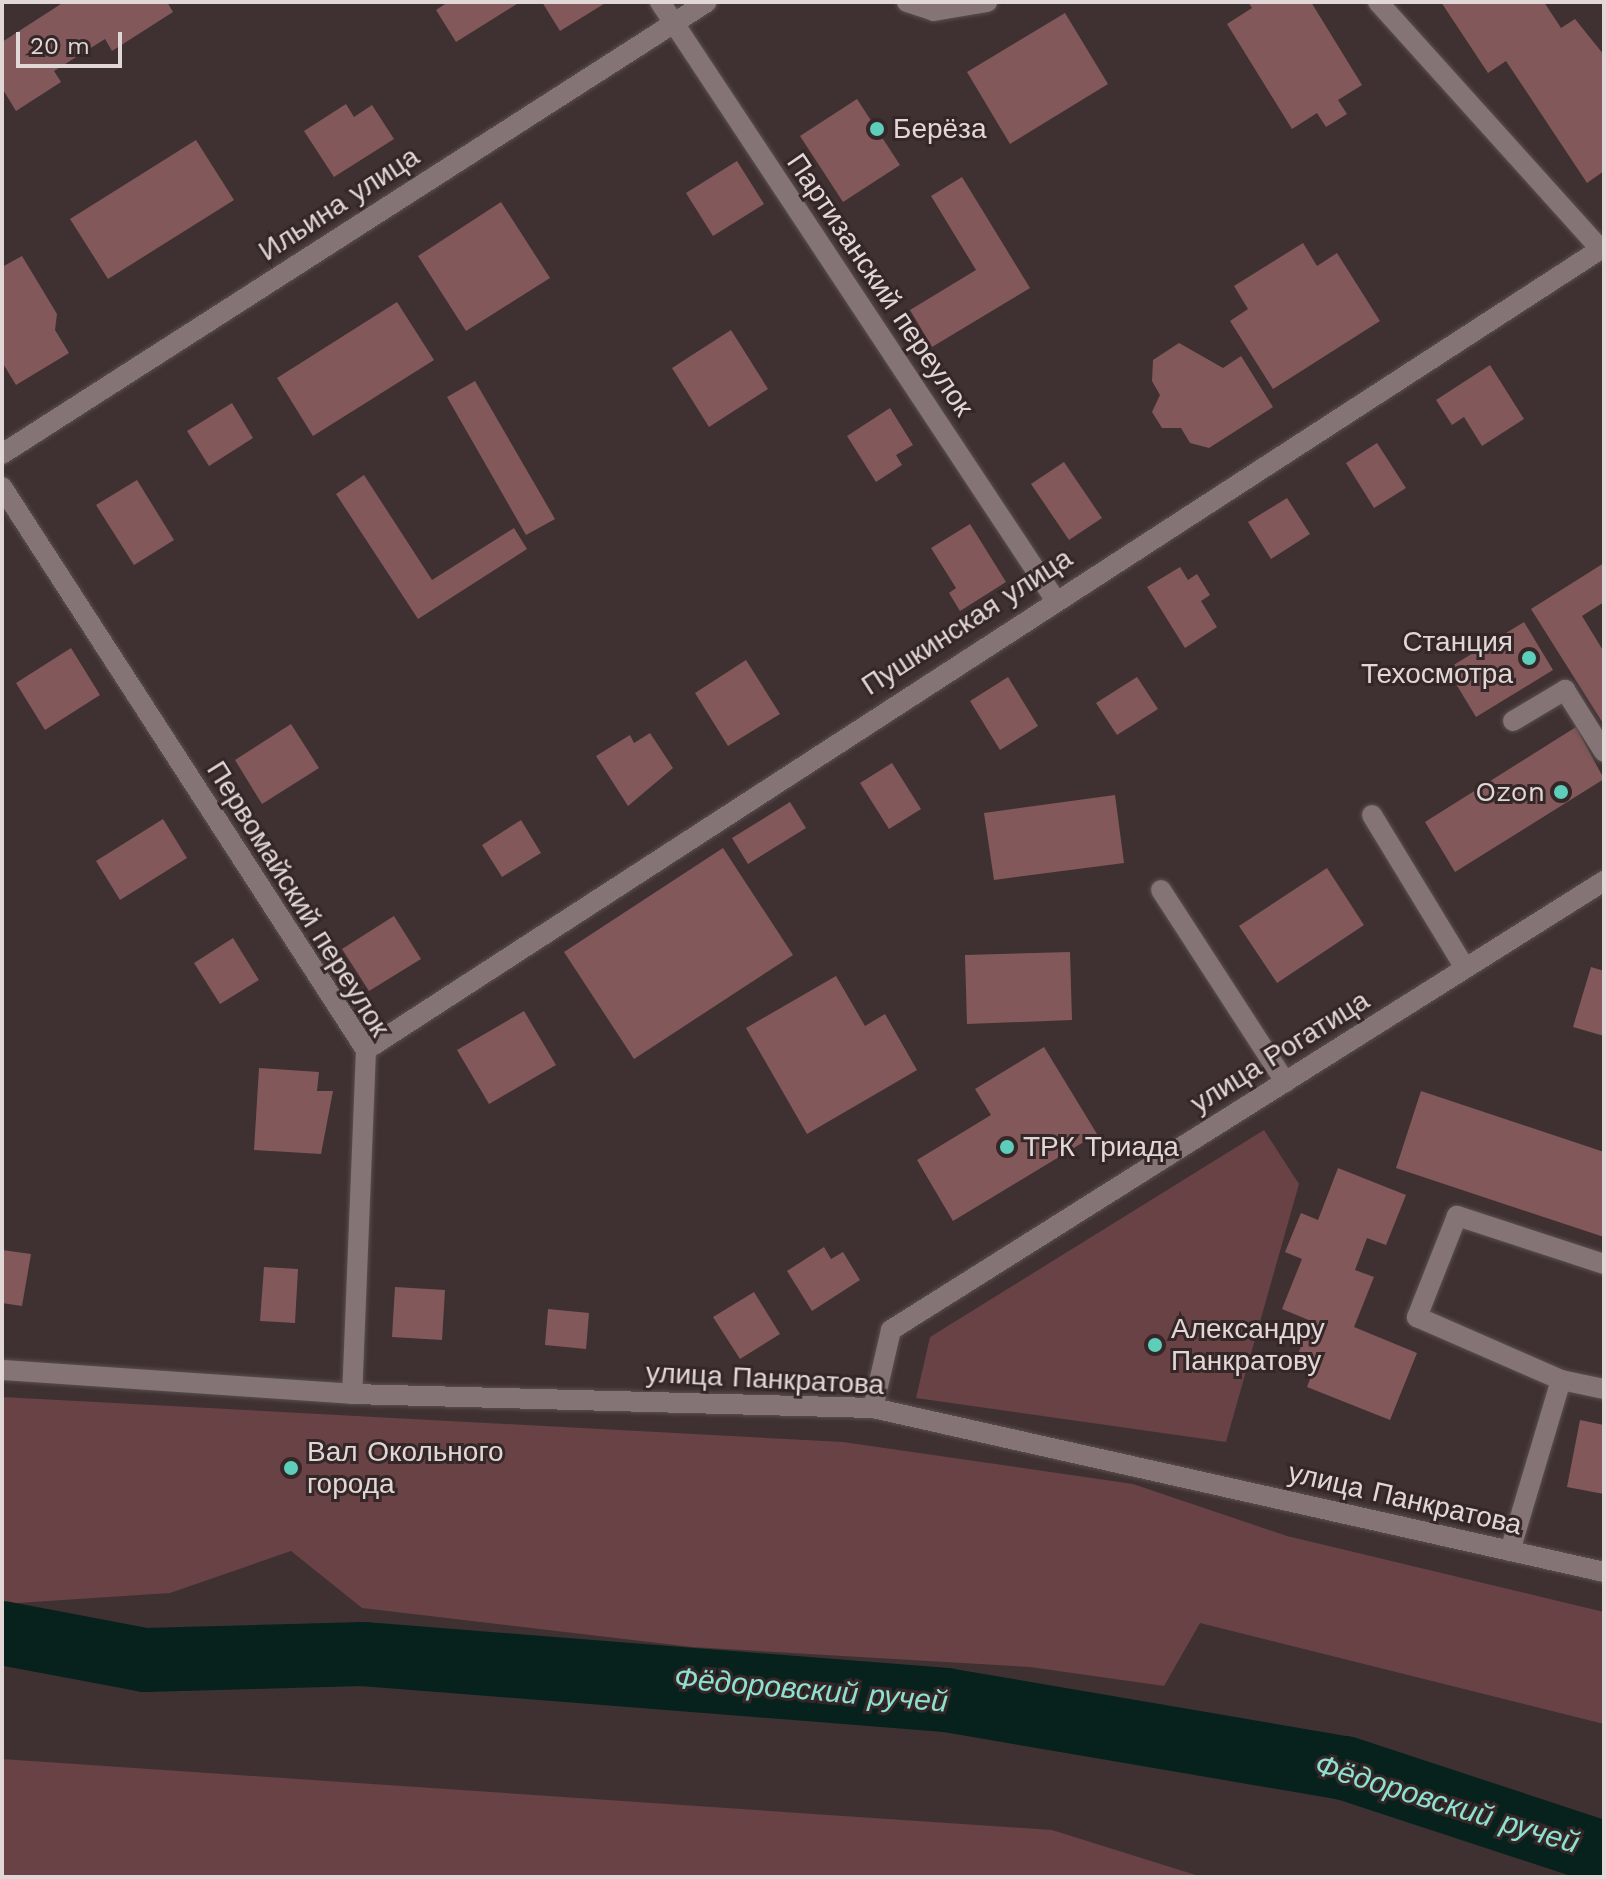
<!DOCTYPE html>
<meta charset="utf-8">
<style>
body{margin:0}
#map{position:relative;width:1606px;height:1879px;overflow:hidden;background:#3f3131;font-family:"Work Sans",sans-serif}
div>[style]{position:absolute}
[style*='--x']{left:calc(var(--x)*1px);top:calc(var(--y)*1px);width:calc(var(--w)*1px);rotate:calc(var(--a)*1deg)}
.green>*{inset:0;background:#684244}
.river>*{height:64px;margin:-32px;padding:0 32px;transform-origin:32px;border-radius:32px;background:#07211d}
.building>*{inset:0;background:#83585a}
.roads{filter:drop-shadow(0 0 2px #5a4e4e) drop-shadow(0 0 2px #5a4e4e)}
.lane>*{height:20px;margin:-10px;padding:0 10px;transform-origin:10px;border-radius:10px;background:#857475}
.street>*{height:20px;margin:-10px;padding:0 10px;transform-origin:10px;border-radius:10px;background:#857475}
.dots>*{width:22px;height:22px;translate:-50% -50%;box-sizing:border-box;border:4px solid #352727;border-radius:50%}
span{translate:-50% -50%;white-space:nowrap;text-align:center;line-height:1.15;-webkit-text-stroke:6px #352727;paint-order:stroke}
.poi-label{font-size:28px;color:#e1d7d7}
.left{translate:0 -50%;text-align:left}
.right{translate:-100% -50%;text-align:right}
.street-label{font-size:28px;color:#e1d7d7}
.water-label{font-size:30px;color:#8de1d0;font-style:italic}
.frame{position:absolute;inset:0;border:4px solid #e1d7d7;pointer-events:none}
.scale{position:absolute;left:16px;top:32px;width:106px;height:36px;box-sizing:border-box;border:4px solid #e1d7d7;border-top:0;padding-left:10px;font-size:24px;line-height:28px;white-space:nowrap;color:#e1d7d7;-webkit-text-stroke:6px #352727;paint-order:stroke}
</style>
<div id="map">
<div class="green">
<i style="clip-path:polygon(1264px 1130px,1299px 1184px,1226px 1442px,916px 1398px,930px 1337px)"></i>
<i style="clip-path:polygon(2px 1397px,843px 1442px,1133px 1484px,1287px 1536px,1604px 1612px,1604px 1724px,1200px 1623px,1164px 1686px,1030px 1667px,692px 1647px,362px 1608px,291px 1551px,170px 1593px,2px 1604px)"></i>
<i style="clip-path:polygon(2px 1759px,1052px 1830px,1202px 1877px,2px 1877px)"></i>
</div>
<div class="river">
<i style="--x:2;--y:1633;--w:146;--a:10.7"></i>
<i style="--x:145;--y:1660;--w:218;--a:-1.6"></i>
<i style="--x:363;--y:1654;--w:585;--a:4.51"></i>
<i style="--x:946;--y:1700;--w:405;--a:9.7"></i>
<i style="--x:1345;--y:1768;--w:273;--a:18.2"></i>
</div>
<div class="building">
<i style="clip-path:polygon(64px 2px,167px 2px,173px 12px,112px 51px,105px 39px,54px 71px,61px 82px,16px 111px,2px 88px,2px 42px)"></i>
<i style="clip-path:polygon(448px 2px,515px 2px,517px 4px,456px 42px,436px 10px)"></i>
<i style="clip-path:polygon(542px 2px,607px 2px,560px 31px)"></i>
<i style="clip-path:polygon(1248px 2px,1311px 2px,1362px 85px,1338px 100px,1347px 114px,1326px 127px,1317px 113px,1292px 129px,1227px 24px,1252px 8px)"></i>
<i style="clip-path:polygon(1441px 2px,1544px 2px,1561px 28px,1575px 19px,1604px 55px,1604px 171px,1587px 183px,1506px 61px,1488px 73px)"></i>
<i style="clip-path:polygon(1065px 13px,1108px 84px,1010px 144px,967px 72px)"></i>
<i style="clip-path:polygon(857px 99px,900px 165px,843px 202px,800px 136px)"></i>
<i style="clip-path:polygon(346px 104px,354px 117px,372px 105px,394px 139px,334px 177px,304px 131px)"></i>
<i style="clip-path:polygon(196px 140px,234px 200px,108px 279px,70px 219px)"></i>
<i style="clip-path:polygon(737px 161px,764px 204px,713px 236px,686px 193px)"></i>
<i style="clip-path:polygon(962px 177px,1030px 288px,932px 347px,910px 310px,976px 270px,931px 196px)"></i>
<i style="clip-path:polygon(501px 202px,550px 278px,466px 331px,418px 256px)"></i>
<i style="clip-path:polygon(1303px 243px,1317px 266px,1337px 253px,1380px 321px,1273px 389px,1230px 321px,1248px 309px,1234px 286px)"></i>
<i style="clip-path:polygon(22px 256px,57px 314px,55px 330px,69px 353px,16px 385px,2px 362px,2px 267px)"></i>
<i style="clip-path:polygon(397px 302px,434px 360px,313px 436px,277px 378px)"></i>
<i style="clip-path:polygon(731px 330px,768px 389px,709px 427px,672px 368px)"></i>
<i style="clip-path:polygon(1179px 343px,1223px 368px,1241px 356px,1273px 407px,1209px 448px,1190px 443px,1181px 428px,1162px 428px,1152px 412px,1160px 395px,1152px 381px,1153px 360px)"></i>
<i style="clip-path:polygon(1490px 365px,1524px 419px,1482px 446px,1464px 417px,1452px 425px,1436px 400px)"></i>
<i style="clip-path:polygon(475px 381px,555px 519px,526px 535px,447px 397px)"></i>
<i style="clip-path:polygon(232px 403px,253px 438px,209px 466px,187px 431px)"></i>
<i style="clip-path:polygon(890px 408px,913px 445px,896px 455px,902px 465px,876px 482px,847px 436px)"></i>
<i style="clip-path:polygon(1377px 443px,1406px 488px,1374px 508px,1346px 463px)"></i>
<i style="clip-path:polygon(1064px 462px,1102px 518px,1069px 540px,1031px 484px)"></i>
<i style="clip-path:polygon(364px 475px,432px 580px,514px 528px,527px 549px,418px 619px,336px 494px)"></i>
<i style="clip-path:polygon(137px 480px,174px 540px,134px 565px,96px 505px)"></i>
<i style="clip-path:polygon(1287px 498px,1310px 534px,1271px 559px,1248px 522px)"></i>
<i style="clip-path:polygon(970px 524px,1006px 582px,960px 611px,949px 593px,956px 588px,931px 548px)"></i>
<i style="clip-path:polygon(1604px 563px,1604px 602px,1582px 616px,1604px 652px,1604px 725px,1531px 609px)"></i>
<i style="clip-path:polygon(1180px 567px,1188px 580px,1197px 574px,1210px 595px,1201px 601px,1217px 627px,1185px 648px,1147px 587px)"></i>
<i style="clip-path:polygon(1524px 622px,1553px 670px,1476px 717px,1447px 669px)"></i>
<i style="clip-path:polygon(71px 648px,100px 695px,45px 730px,16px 683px)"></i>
<i style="clip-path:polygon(746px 660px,780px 714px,728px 746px,695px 693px)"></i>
<i style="clip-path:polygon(1008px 677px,1038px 726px,1000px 750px,970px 701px)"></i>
<i style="clip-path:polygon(1137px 677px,1158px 709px,1117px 735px,1096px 703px)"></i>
<i style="clip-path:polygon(291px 724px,319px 768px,262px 804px,235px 760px)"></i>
<i style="clip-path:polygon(1576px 727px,1604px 779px,1455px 872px,1425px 822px)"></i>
<i style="clip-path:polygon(650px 733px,673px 768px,628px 806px,596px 756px,630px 735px,634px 743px)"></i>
<i style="clip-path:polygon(892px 763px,921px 809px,889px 829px,860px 783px)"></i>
<i style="clip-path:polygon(1115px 795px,1124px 863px,994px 880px,984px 813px)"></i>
<i style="clip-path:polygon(790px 802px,806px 828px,748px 864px,732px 838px)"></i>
<i style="clip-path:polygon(163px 819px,187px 858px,120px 900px,96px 861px)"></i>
<i style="clip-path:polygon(521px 820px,541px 853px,502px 877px,482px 845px)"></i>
<i style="clip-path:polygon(723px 848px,793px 955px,634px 1059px,564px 952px)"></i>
<i style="clip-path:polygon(1327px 868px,1364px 925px,1277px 983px,1239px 926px)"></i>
<i style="clip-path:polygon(394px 916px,421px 959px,369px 991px,342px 949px)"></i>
<i style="clip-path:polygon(233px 938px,259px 980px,220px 1004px,194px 963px)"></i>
<i style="clip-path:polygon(1070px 952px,1072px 1020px,967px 1024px,965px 955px)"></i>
<i style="clip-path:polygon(1591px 967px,1604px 971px,1604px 1036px,1573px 1027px)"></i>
<i style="clip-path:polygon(836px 976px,865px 1026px,885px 1014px,917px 1070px,807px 1134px,746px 1028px)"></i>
<i style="clip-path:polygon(524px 1011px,556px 1065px,489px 1104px,457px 1050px)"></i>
<i style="clip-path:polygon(1044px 1047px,1097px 1134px,953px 1221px,917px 1160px,991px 1115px,975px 1089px)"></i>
<i style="clip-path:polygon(259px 1068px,319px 1072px,317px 1091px,333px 1091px,321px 1154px,254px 1150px)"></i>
<i style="clip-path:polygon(1421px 1091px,1604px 1152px,1604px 1237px,1396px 1168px)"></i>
<i style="clip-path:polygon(1338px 1168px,1406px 1195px,1386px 1245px,1367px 1238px,1355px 1270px,1374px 1277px,1354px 1327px,1417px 1353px,1390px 1420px,1307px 1387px,1317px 1361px,1298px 1354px,1311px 1321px,1282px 1309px,1302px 1259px,1285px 1252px,1301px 1213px,1318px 1220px)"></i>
<i style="clip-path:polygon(824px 1247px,831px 1259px,843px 1252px,860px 1280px,812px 1311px,787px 1271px)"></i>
<i style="clip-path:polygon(2px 1250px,31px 1254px,22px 1306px,2px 1303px)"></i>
<i style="clip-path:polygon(264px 1267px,298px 1269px,295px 1323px,260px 1321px)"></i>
<i style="clip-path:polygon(395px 1287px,445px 1290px,442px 1340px,392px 1337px)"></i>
<i style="clip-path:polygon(754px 1292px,780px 1334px,740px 1359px,713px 1317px)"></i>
<i style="clip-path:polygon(548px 1309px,589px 1313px,586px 1349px,545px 1345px)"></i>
<i style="clip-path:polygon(1580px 1420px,1604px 1425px,1604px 1494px,1567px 1487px)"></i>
</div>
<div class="roads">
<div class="lane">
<i style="--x:1378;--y:2;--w:334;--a:48"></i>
<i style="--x:1513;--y:721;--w:61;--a:-30.8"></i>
<i style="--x:1565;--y:690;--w:73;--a:57.8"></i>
<i style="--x:1372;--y:815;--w:179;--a:58.7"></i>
<i style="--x:1161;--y:890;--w:229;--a:57.1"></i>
<i style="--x:1604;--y:1264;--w:155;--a:-161.9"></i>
<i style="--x:1457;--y:1216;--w:109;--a:111.6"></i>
<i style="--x:1417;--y:1317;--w:157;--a:23.6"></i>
<i style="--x:1561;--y:1380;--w:44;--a:11.8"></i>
<i style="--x:1510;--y:1551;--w:178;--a:-73.4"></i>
</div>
<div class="street">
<i style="--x:660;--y:2;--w:714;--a:56.53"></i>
<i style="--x:907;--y:2;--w:28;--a:18"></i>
<i style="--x:934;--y:11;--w:54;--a:-9.6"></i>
<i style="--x:2;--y:454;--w:837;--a:-32.67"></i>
<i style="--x:2;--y:487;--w:670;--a:57.12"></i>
<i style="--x:366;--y:1050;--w:344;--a:92.3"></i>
<i style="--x:366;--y:1050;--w:1476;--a:-32.97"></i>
<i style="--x:2;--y:1370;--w:351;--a:3.9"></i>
<i style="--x:352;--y:1394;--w:521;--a:1.54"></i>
<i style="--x:873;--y:1408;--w:749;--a:12.64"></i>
<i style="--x:873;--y:1408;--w:80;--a:-77"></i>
<i style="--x:891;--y:1330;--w:843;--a:-32.2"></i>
</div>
</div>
<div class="dots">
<i style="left:877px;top:129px;background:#5dceb9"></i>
<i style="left:1529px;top:658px;background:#5dceb9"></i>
<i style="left:1561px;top:792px;background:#5dceb9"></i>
<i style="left:1007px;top:1147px;background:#5dceb9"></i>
<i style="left:1155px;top:1345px;background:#5dceb9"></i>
<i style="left:291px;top:1468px;background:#5dceb9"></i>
</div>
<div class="poi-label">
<span class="left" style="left:893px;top:129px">Берёза</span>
<span class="right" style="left:1513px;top:658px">Станция<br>Техосмотра</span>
<span class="right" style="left:1545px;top:792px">Ozon</span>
<span class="left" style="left:1023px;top:1147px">ТРК Триада</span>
<span class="left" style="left:1171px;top:1345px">Александру<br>Панкратову</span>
<span class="left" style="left:307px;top:1468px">Вал Окольного<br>города</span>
</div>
<div class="street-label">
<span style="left:339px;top:204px;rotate:-33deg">Ильина улица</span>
<span style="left:880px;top:285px;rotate:56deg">Партизанский переулок</span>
<span style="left:967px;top:622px;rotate:-33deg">Пушкинская улица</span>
<span style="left:298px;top:899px;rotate:58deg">Первомайский переулок</span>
<span style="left:1280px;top:1052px;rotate:-32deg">улица Рогатица</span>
<span style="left:765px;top:1379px;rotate:3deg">улица Панкратова</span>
<span style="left:1405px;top:1499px;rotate:13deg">улица Панкратова</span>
</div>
<div class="water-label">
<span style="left:811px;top:1690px;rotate:5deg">Фёдоровский ручей</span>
<span style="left:1447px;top:1804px;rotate:17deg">Фёдоровский ручей</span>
</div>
<div class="frame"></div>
<div class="scale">20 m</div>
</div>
